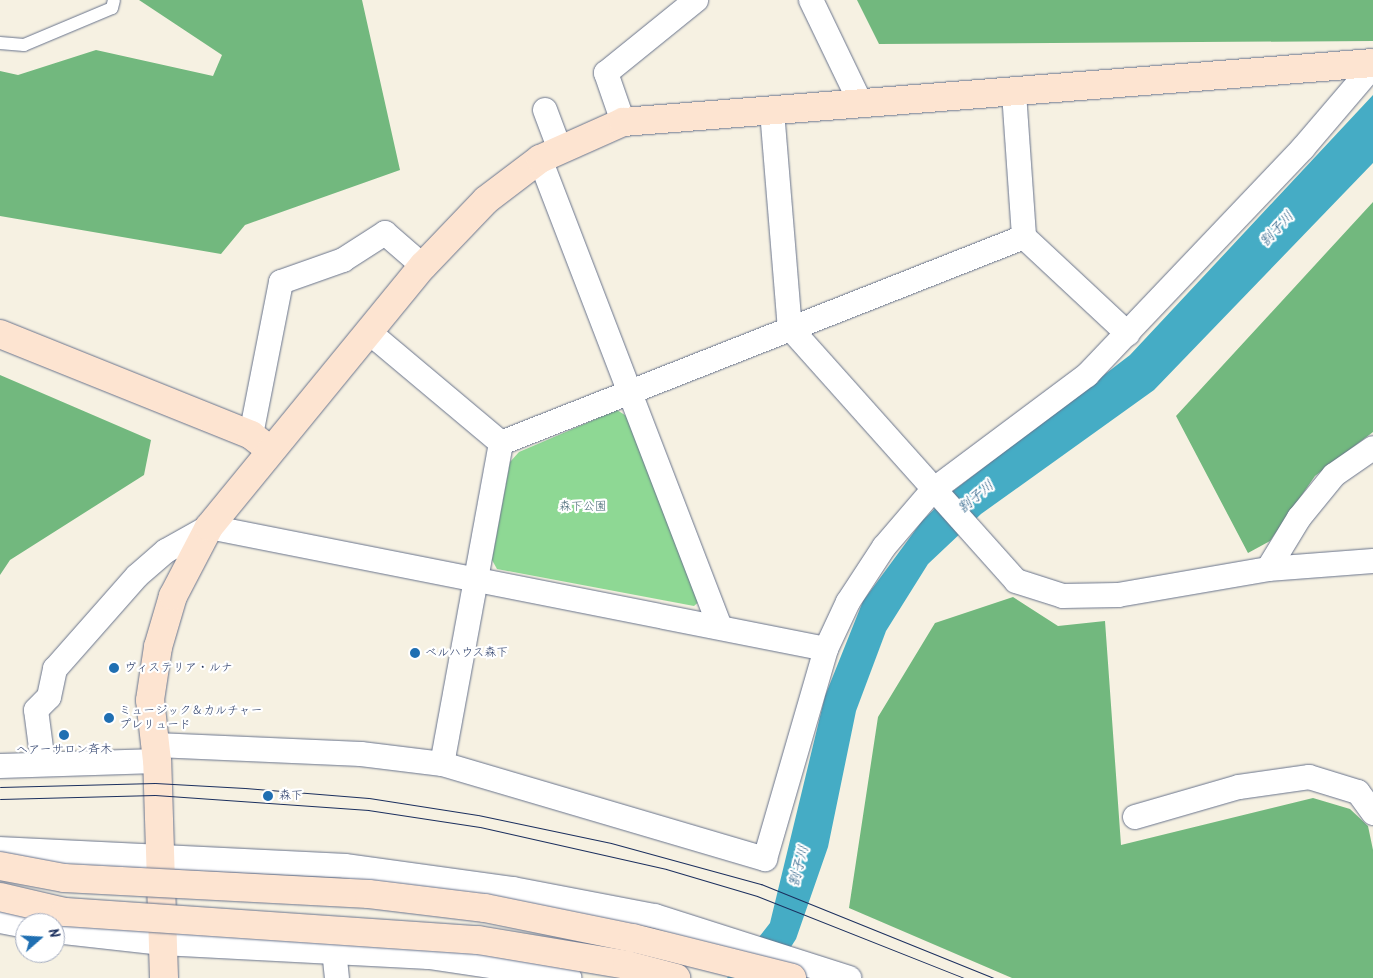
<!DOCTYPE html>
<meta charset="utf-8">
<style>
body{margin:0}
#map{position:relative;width:1373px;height:978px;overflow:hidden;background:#f6f1e2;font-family:Kalam,"Klee One",sans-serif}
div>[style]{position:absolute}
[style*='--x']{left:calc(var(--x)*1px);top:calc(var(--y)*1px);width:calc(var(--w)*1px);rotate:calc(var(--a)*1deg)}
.green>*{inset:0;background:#8ed894}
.forest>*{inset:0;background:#72b87e}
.water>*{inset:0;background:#45acc5}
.roads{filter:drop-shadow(0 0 1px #68738c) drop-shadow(0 0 1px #68738c)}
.lane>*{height:12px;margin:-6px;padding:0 6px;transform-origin:6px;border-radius:6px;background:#fff}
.street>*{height:24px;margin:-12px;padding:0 12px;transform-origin:12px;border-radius:12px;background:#fff}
.secondary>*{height:28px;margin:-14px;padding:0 14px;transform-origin:14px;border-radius:14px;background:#fde4d1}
.tram>*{height:1px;margin:-0.5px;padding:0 0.5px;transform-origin:0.5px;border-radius:0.5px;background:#1b2f5e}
.bridges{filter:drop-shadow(0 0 1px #68738c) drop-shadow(0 0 1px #68738c)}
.secondary-bridge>*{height:28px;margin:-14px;padding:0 14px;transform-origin:14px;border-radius:14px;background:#fde4d1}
.dots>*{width:14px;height:14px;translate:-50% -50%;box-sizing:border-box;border:2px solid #fff;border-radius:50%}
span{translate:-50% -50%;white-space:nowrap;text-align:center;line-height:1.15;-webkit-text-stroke:4.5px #fff;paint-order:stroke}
.park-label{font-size:12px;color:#3e626e}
.poi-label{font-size:12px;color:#1b2f5e}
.left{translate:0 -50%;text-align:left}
.water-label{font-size:14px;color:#2c6187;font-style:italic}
.north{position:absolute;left:15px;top:913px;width:50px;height:50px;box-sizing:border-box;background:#fff;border:1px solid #a4acbf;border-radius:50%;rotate:71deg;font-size:14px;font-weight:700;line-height:20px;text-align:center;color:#1b2f5e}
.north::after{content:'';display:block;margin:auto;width:18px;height:22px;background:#1f6fb2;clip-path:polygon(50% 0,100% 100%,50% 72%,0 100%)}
</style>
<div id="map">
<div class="green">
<i style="clip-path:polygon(617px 410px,628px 417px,702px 599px,694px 606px,497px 569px,492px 560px,510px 462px,519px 452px)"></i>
</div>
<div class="forest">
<i style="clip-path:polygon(139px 0,362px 0,400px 170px,245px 225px,221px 254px,0 216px,0 71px,18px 75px,96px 50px,213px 76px,222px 55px)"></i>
<i style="clip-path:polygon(857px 0,1373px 0,1373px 41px,879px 44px)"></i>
<i style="clip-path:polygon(1373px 202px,1373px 432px,1315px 476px,1270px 541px,1248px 553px,1176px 416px)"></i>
<i style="clip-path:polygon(0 375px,151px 440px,144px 475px,10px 560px,0 575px)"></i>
<i style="clip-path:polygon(1013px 597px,1058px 626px,1105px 621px,1121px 845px,1313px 798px,1350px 809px,1368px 826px,1373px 850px,1373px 978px,1012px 978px,849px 908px,878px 717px,935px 623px)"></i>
</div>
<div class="water">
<i style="clip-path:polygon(1373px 95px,1373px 163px,1154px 390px,981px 514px,928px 564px,886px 631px,856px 711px,828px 847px,796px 939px,771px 978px,727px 978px,770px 923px,825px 696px,863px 601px,922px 521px,953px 491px,1130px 355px)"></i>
</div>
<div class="roads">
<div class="lane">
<i style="--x:0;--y:43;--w:24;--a:5"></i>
<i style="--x:24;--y:45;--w:95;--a:-22.8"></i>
<i style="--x:112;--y:8;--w:8;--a:-76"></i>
</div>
<div class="street">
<i style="--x:811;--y:0;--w:115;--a:64.3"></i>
<i style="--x:1014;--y:93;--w:144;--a:86"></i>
<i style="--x:1024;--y:237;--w:142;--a:43"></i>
<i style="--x:545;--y:110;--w:43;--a:69.4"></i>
<i style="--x:772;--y:111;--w:218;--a:85.3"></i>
<i style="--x:790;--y:328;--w:339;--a:48.2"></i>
<i style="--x:1016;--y:581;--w:49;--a:17.7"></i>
<i style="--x:1063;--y:596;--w:55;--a:-1"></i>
<i style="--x:1118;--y:595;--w:152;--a:-9.8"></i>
<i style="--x:1268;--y:569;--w:105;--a:-4.4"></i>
<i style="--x:623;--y:122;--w:52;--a:-109.1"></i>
<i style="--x:606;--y:73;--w:116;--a:-39"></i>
<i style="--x:540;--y:159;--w:501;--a:68.96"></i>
<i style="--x:370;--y:333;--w:171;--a:40"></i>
<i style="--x:501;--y:443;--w:326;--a:100.4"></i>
<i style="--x:251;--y:435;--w:156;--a:-78.9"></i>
<i style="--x:281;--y:282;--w:66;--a:-19.5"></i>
<i style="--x:343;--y:260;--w:50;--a:-32.7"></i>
<i style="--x:385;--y:233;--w:50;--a:41"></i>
<i style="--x:501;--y:443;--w:562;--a:-21.5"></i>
<i style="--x:1268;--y:569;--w:60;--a:-58.7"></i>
<i style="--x:1299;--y:518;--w:55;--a:-50.9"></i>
<i style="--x:1334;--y:475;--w:47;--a:-34.7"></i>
<i style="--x:156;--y:745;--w:205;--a:2.5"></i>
<i style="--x:361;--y:754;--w:82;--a:7"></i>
<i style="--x:442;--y:764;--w:337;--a:16.4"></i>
<i style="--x:765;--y:859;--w:219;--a:-73.8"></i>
<i style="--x:826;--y:649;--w:52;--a:-64.9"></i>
<i style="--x:848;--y:602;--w:66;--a:-56.8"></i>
<i style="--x:884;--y:547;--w:74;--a:-49.4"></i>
<i style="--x:932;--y:491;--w:194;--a:-36.8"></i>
<i style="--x:1087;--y:375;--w:313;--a:-46.4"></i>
<i style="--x:1303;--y:148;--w:108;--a:-49.5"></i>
<i style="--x:43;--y:763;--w:53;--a:-97.5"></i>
<i style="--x:36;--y:710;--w:18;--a:-45"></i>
<i style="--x:49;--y:697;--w:29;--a:-78"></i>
<i style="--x:55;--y:669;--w:124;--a:-48.6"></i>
<i style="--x:137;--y:576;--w:38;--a:-41"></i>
<i style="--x:166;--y:551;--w:49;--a:-29.2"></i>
<i style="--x:209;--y:527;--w:629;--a:11.18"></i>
<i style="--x:0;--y:766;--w:157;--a:-1.8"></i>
<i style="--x:1135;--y:817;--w:108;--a:-16.1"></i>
<i style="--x:1239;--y:787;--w:71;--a:-8.1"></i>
<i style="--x:1309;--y:777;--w:51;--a:17"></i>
<i style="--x:1358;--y:792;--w:26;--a:54"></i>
<i style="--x:0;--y:849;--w:345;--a:2.8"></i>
<i style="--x:345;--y:866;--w:170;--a:7.8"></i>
<i style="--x:513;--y:889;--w:145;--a:10.8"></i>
<i style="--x:655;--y:916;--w:204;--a:17.7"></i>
<i style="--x:0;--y:921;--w:25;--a:11"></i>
<i style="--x:55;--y:931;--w:108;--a:6.4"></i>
<i style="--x:162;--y:943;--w:267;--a:3"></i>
<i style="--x:429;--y:957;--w:142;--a:8.5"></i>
<i style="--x:334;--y:950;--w:28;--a:84"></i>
</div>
<div class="secondary">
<i style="--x:0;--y:334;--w:271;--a:21.9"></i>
<i style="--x:251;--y:435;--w:24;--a:38"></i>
<i style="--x:164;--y:978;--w:217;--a:-91.8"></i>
<i style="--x:157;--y:761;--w:61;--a:-96.5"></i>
<i style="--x:150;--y:700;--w:54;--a:-81.4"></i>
<i style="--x:158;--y:647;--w:53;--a:-73.6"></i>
<i style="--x:173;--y:596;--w:78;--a:-62.4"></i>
<i style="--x:209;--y:527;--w:338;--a:-50.7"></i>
<i style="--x:423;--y:266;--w:91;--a:-46.3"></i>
<i style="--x:486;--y:200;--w:68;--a:-37.2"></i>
<i style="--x:540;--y:159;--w:91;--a:-24"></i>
<i style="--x:623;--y:122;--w:752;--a:-4.5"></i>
</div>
</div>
<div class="tram">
<i style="--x:0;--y:787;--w:155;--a:-1.5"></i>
<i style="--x:155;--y:783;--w:90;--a:3.2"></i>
<i style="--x:245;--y:788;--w:124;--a:4.6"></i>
<i style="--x:369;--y:798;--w:110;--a:8.9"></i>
<i style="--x:478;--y:815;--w:136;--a:11.9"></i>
<i style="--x:611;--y:843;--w:156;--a:15.3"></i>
<i style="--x:761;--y:884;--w:251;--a:22"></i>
<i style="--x:0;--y:799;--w:155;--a:-1.5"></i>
<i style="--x:155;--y:795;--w:214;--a:4"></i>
<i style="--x:368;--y:810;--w:113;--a:8.6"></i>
<i style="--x:480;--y:827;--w:191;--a:12.7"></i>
<i style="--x:666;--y:869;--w:95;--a:16.5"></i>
<i style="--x:757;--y:896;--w:223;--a:21.6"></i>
</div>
<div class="bridges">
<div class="secondary-bridge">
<i style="--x:0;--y:866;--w:65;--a:10.6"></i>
<i style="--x:64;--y:878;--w:305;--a:3"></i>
<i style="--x:369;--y:894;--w:117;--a:6.9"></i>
<i style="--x:485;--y:908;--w:151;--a:11.5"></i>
<i style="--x:633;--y:938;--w:164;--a:14.1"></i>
<i style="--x:0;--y:897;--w:67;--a:13"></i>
<i style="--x:65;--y:912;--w:414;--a:3.9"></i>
<i style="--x:478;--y:940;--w:151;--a:9.5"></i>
<i style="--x:627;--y:965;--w:51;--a:14.9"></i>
</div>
</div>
<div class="dots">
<i style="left:415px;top:653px;background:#1f6fb2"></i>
<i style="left:114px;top:668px;background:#1f6fb2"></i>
<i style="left:109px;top:718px;background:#1f6fb2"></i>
<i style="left:64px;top:735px;background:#1f6fb2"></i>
<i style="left:268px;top:796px;background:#1f6fb2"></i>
</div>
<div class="park-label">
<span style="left:583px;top:507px">森下公園</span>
</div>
<div class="poi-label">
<span class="left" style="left:425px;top:653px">ベルハウス森下</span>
<span class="left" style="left:124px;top:668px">ヴィステリア・ルナ</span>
<span class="left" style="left:119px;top:718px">ミュージック＆カルチャー<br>プレリュード</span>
<span style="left:64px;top:750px">ヘアーサロン斉木</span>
<span class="left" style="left:279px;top:796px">森下</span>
</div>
<div class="water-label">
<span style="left:1277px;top:229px;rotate:-47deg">割子川</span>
<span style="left:976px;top:497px;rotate:-40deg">割子川</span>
<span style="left:799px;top:866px;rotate:-75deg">割子川</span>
</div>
<div class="north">N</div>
</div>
